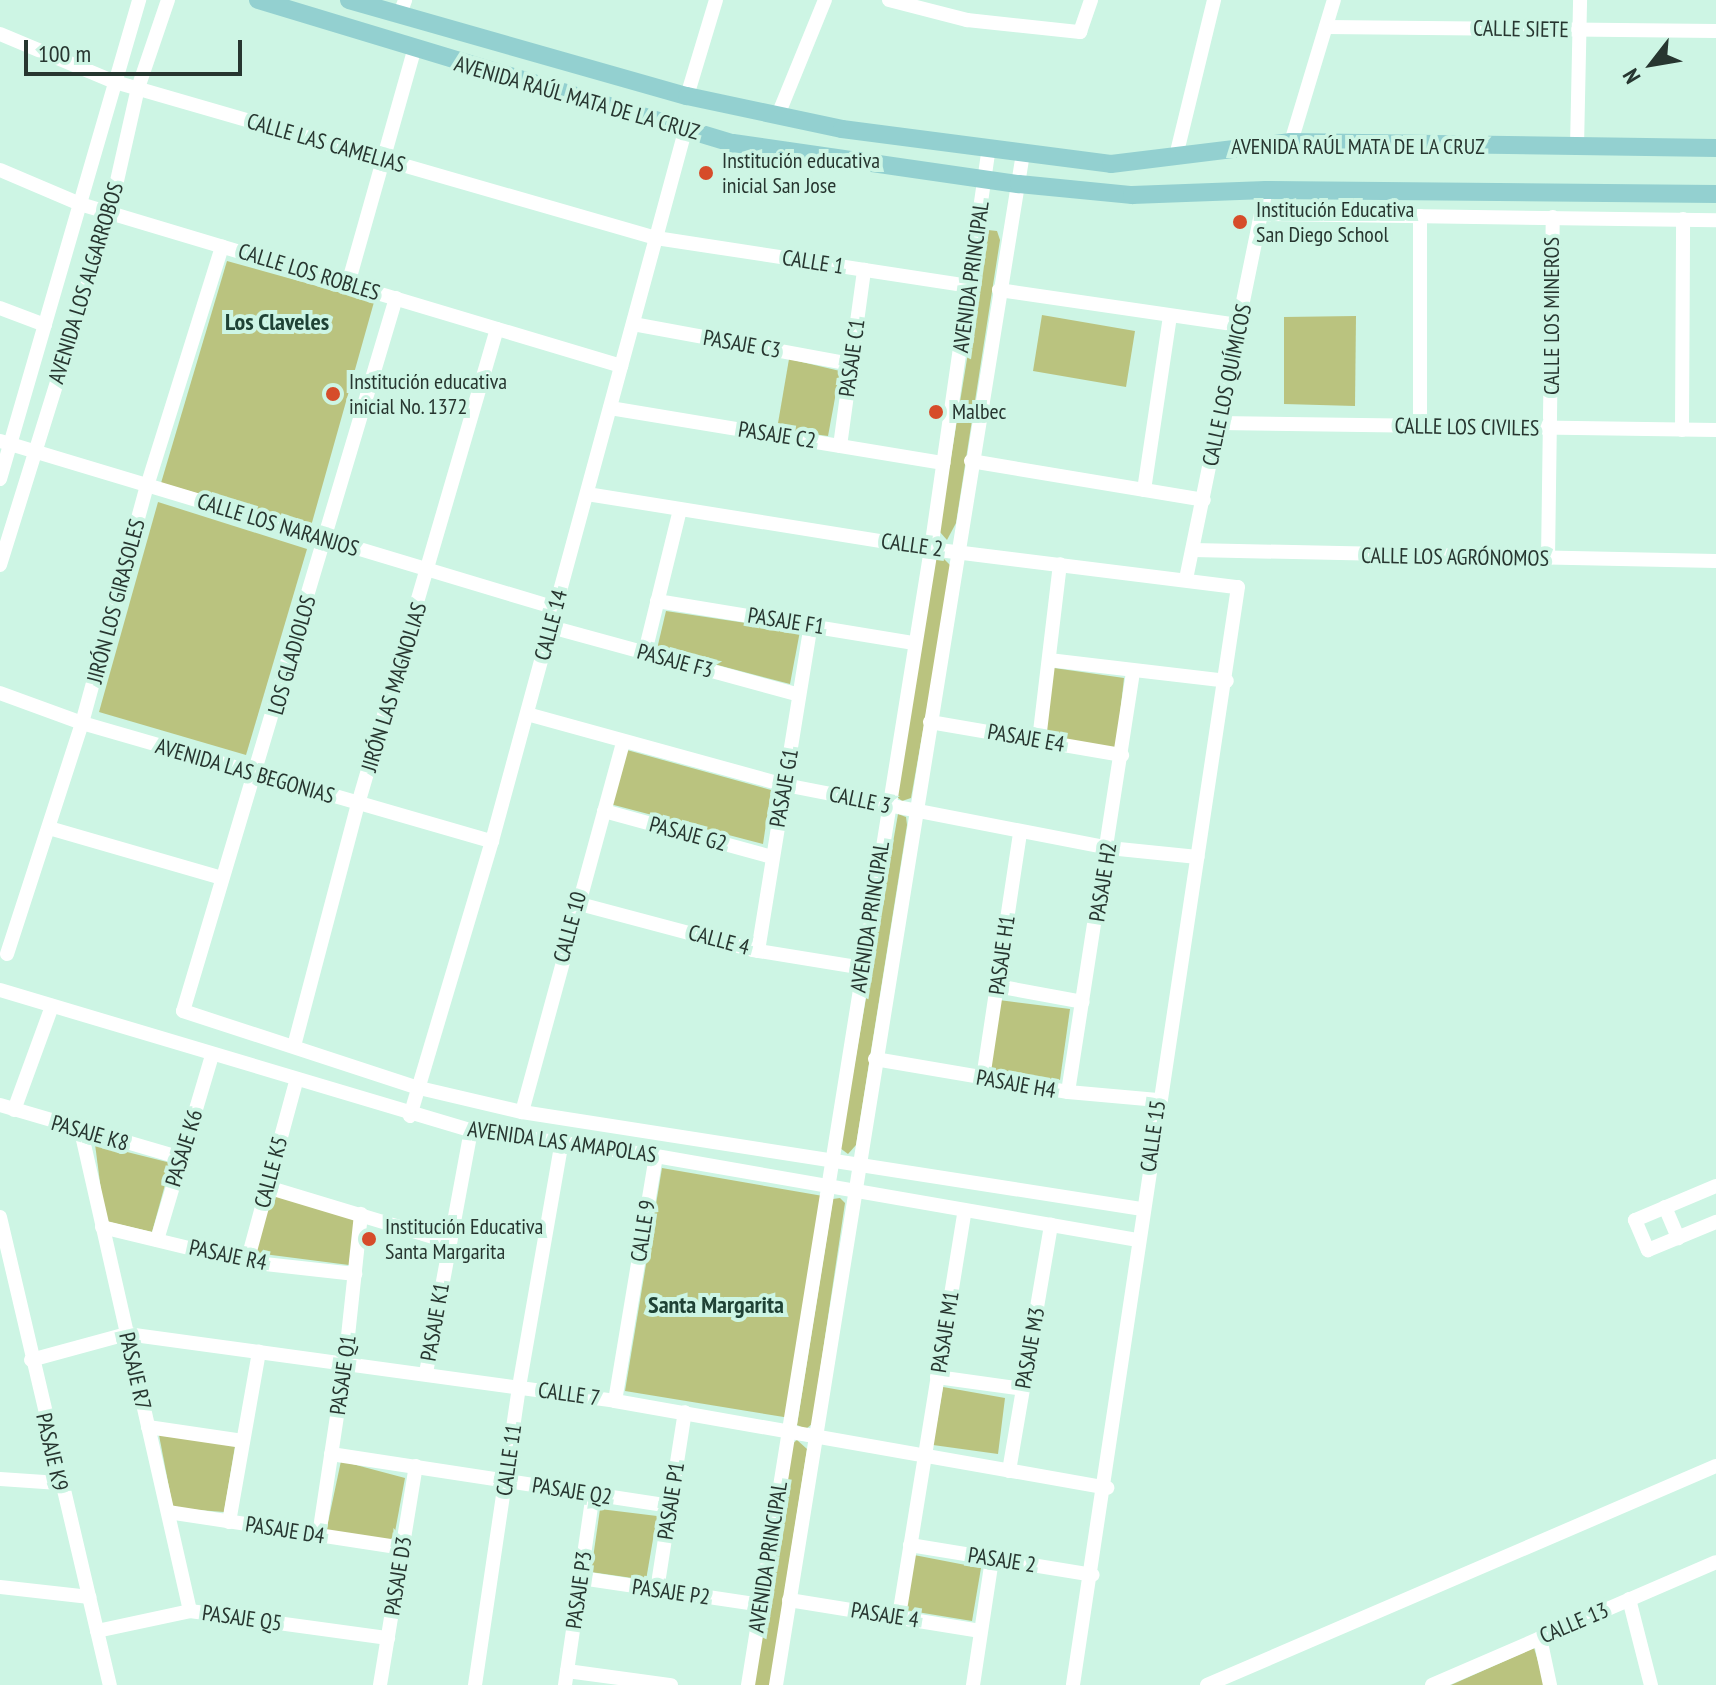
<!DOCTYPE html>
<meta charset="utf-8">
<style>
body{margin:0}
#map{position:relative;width:1716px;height:1685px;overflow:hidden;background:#cdf5e4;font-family:"PT Sans Narrow",sans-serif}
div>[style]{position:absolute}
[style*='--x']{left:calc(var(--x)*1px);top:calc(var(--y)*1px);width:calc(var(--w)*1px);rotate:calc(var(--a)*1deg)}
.green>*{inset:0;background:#bac37f}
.minor>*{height:14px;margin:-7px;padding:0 7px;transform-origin:7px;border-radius:7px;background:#fff}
.major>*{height:18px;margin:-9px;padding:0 9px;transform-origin:9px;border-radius:9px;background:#93d0d0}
.dots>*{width:22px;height:22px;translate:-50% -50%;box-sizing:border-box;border:4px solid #cdf5e4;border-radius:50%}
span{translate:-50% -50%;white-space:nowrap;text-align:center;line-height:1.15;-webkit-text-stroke:8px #cdf5e4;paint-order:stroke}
.street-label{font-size:22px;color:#273630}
.poi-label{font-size:22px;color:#273630}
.left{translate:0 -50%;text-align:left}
.neighbourhood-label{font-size:24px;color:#1f4235;font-weight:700}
.north{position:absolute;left:1612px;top:24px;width:80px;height:80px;-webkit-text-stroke:6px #cdf5e4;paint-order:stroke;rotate:239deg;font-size:22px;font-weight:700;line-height:32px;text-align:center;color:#273630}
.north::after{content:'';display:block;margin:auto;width:28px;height:36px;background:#273630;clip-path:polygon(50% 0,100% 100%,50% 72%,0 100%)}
.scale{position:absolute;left:24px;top:40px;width:218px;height:36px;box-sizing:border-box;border:4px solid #273630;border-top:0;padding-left:10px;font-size:24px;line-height:28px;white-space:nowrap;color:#273630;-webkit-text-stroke:6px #cdf5e4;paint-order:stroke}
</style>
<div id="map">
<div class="green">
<i style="clip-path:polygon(988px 230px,997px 231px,1000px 240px,956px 523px,947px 540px,939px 531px)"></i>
<i style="clip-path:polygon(227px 261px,374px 302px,311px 526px,161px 483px)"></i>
<i style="clip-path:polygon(1042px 315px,1135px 331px,1126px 387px,1033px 371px)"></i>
<i style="clip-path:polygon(1356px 316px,1355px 406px,1284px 404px,1284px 317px)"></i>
<i style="clip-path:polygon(789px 359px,840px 371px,828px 436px,777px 429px)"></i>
<i style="clip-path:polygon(158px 502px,307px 549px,246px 755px,99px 712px)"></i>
<i style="clip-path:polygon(943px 558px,952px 567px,911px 798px,902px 801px,897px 797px,935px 560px)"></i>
<i style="clip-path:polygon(666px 611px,800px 631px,790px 684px,657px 649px)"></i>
<i style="clip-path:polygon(1054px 668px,1124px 678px,1116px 750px,1045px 736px)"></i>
<i style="clip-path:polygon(627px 750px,771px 790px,763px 844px,610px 804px)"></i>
<i style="clip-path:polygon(898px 814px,906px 817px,907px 825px,856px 1145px,848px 1154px,840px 1148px)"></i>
<i style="clip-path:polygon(999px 1000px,1070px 1009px,1060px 1080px,989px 1071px)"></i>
<i style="clip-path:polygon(95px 1144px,171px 1163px,152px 1232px,105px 1221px)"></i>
<i style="clip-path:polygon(662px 1168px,823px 1196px,790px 1418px,625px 1391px)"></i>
<i style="clip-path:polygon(272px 1193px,355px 1218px,349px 1265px,256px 1253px)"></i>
<i style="clip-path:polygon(840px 1198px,845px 1203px,812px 1424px,806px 1429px,797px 1425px,833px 1199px)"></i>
<i style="clip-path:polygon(943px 1387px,1005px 1398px,998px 1454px,933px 1445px)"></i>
<i style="clip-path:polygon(159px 1435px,235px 1446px,224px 1512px,173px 1508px)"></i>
<i style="clip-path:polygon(797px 1440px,807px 1449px,770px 1685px,753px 1685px,792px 1444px)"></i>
<i style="clip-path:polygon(341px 1461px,405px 1478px,394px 1537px,387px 1541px,326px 1532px)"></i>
<i style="clip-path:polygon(600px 1509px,657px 1516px,646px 1580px,591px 1572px)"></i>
<i style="clip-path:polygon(914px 1555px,981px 1568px,972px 1621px,905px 1610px)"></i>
<i style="clip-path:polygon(1534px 1648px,1545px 1685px,1451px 1685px)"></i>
</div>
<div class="minor">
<i style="--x:889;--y:0;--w:81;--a:14.4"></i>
<i style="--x:967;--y:20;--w:114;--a:6.1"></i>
<i style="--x:1080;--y:32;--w:34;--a:-71"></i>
<i style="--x:399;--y:16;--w:17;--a:-69"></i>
<i style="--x:1326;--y:27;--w:390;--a:0.6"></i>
<i style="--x:0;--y:34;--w:125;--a:22.7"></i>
<i style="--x:115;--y:82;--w:563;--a:16.09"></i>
<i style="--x:656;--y:238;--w:318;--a:8.7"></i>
<i style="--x:687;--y:96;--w:100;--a:-73.2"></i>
<i style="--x:778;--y:115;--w:124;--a:-67.8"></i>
<i style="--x:1291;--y:142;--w:148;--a:-73.2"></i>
<i style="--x:1577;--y:147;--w:147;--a:-88.8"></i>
<i style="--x:1176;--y:156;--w:161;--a:-76.3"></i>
<i style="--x:0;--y:170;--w:87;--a:23"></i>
<i style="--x:80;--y:204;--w:565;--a:16.67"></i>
<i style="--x:1263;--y:214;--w:453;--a:0.8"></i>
<i style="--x:348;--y:284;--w:243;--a:-74.2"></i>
<i style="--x:999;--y:290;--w:243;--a:8.3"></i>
<i style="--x:396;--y:298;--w:744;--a:106.63"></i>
<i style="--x:183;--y:1011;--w:244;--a:18.1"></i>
<i style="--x:415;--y:1087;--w:110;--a:13.2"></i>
<i style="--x:522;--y:1112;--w:628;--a:8.89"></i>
<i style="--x:0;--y:308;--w:48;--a:20.7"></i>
<i style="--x:633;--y:324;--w:222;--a:10.4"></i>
<i style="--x:610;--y:408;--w:338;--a:9.4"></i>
<i style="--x:1218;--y:423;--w:498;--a:0.8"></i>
<i style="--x:1420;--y:425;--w:209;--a:-90"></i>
<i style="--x:1682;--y:430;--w:211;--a:-89.7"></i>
<i style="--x:0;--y:441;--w:581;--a:16.72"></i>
<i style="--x:840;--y:446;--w:178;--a:-82.2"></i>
<i style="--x:971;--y:461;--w:236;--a:9.5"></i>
<i style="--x:0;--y:479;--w:499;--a:-73.8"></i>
<i style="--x:1144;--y:490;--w:176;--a:-81.5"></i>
<i style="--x:587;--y:494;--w:348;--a:9.1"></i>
<i style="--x:931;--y:549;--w:309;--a:7.1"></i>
<i style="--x:1238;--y:587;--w:1110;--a:98.55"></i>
<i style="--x:1193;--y:550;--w:523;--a:1.2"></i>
<i style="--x:1548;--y:559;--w:342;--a:-89.2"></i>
<i style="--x:0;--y:565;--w:370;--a:-72.7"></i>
<i style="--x:110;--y:212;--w:127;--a:-77.3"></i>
<i style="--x:138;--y:88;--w:93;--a:-71.2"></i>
<i style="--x:1186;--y:579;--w:397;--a:-78.4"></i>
<i style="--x:657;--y:601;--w:259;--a:9.3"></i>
<i style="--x:551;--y:627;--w:257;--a:15.3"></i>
<i style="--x:645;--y:652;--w:147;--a:-76.2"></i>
<i style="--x:1049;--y:660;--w:179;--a:6.7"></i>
<i style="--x:0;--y:693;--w:87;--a:20.1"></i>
<i style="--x:82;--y:723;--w:427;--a:16.1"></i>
<i style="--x:527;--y:714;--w:268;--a:15.4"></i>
<i style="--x:785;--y:785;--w:330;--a:11"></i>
<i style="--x:1109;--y:848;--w:89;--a:5.8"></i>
<i style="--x:930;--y:722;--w:195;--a:9.8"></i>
<i style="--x:1039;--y:740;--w:177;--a:-83.2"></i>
<i style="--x:604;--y:811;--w:174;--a:15.3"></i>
<i style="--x:49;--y:828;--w:180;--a:16.1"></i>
<i style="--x:576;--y:903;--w:183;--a:14.9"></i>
<i style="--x:753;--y:950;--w:111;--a:9.3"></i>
<i style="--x:758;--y:951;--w:330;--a:-80.8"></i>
<i style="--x:7;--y:954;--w:243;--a:-72"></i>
<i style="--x:82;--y:723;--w:246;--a:-74.7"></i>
<i style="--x:147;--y:486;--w:251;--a:-72.6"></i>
<i style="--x:997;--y:986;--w:87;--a:10.5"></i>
<i style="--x:0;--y:990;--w:491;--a:16.6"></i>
<i style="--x:471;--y:1130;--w:187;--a:8"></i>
<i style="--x:656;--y:1156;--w:488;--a:9.9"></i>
<i style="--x:294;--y:1046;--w:250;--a:-75.2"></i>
<i style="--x:358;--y:804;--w:495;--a:-73.7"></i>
<i style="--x:875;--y:1059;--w:196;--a:9.7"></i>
<i style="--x:1068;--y:1092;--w:90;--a:5.1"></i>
<i style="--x:983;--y:1078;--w:249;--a:-81.4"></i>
<i style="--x:1068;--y:1092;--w:426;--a:-81.2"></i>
<i style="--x:0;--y:1105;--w:189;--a:16.3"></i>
<i style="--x:14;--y:1110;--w:111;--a:-69.9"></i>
<i style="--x:522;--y:1112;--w:383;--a:-74.7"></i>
<i style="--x:410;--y:1116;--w:287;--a:-73.4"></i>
<i style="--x:492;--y:841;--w:736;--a:-74.79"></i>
<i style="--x:81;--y:1131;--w:492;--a:77.2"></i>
<i style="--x:1716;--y:1186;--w:88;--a:157.2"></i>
<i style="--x:1635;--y:1220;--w:33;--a:67"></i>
<i style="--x:1648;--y:1250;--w:74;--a:-22.4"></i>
<i style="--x:267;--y:1187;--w:190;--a:16.8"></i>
<i style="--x:1665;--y:1207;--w:34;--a:67"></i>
<i style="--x:0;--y:1217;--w:481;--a:76.8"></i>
<i style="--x:102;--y:1227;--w:149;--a:13.6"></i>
<i style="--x:247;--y:1262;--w:109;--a:6.3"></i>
<i style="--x:157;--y:1240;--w:193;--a:-73.4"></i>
<i style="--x:247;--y:1262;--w:187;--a:-74.8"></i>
<i style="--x:31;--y:1360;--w:99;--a:-15.2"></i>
<i style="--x:127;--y:1334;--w:493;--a:7.8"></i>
<i style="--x:615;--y:1401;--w:500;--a:10"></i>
<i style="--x:426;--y:1373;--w:247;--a:-79.5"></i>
<i style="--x:937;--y:1377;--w:87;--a:7.9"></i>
<i style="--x:615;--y:1401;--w:248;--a:-80.5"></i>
<i style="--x:148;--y:1427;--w:96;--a:8.4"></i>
<i style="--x:331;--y:1454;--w:342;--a:8.7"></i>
<i style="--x:1009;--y:1471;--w:250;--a:-80.3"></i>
<i style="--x:0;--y:1479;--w:59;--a:3.9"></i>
<i style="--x:168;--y:1512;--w:238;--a:8.7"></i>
<i style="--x:229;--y:1522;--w:173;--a:-80"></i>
<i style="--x:319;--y:1535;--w:173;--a:-81.4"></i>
<i style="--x:345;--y:1364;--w:151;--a:-83.9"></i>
<i style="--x:910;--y:1545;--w:185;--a:9.3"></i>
<i style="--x:581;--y:1578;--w:182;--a:8.5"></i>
<i style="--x:0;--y:1587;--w:90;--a:6.4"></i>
<i style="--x:657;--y:1590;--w:180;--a:-81.1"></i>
<i style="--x:1629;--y:1599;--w:89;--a:75.7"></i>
<i style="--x:789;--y:1600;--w:194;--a:9.2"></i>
<i style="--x:899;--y:1616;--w:411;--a:-80.8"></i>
<i style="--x:97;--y:1631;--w:95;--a:-12.1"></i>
<i style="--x:190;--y:1611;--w:200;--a:7.8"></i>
<i style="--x:1540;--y:1638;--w:48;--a:78"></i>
<i style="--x:567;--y:1671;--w:105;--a:7.7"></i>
<i style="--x:380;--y:1685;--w:222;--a:-80.7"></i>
<i style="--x:475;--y:1685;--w:301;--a:-81.6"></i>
<i style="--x:519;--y:1387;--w:250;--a:-80.1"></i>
<i style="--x:565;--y:1685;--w:193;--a:-81.7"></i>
<i style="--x:748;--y:1685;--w:1151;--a:-80.85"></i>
<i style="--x:931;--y:549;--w:405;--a:-81.8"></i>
<i style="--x:776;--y:1685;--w:1552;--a:-80.84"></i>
<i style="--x:973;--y:1685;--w:127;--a:-81.4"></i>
<i style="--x:1207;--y:1685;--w:554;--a:-23.28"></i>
<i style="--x:1432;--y:1685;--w:309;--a:-23.4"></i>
</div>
<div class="major">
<i style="--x:258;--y:0;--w:496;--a:16.8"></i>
<i style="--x:733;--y:143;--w:289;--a:8.2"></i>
<i style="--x:1019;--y:184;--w:114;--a:5.6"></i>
<i style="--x:1132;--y:195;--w:134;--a:-2.1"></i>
<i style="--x:1266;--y:190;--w:450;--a:0.5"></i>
<i style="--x:349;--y:0;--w:351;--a:15.9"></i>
<i style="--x:687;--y:96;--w:158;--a:12"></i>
<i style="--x:842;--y:129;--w:271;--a:7.4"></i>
<i style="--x:1111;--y:164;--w:181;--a:-7"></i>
<i style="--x:1291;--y:142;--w:425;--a:0.8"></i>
</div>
<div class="dots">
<i style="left:706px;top:173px;background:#d64c2a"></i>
<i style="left:1240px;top:222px;background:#d64c2a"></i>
<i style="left:333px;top:394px;background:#d64c2a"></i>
<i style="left:936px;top:412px;background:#d64c2a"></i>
<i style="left:369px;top:1239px;background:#d64c2a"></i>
</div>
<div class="street-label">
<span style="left:1521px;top:29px;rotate:1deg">CALLE SIETE</span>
<span style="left:577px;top:98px;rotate:16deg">AVENIDA RAÚL MATA DE LA CRUZ</span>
<span style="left:326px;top:143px;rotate:16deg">CALLE LAS CAMELIAS</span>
<span style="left:1358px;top:147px">AVENIDA RAÚL MATA DE LA CRUZ</span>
<span style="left:813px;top:262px;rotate:9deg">CALLE 1</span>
<span style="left:309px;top:272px;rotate:17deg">CALLE LOS ROBLES</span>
<span style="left:971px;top:277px;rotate:-82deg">AVENIDA PRINCIPAL</span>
<span style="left:86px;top:283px;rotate:-73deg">AVENIDA LOS ALGARROBOS</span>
<span style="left:1552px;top:316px;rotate:-90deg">CALLE LOS MINEROS</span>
<span style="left:742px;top:344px;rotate:10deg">PASAJE C3</span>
<span style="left:852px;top:358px;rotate:-82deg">PASAJE C1</span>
<span style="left:1227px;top:385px;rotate:-78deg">CALLE LOS QUÍMICOS</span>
<span style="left:1467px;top:427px;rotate:1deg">CALLE LOS CIVILES</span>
<span style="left:777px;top:435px;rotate:9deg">PASAJE C2</span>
<span style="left:278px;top:525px;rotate:17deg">CALLE LOS NARANJOS</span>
<span style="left:912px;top:545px;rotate:8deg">CALLE 2</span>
<span style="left:1455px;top:557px;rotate:1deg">CALLE LOS AGRÓNOMOS</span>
<span style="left:116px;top:601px;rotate:-75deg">JIRÓN LOS GIRASOLES</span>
<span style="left:786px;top:621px;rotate:9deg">PASAJE F1</span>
<span style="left:551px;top:625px;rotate:-75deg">CALLE 14</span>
<span style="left:292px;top:655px;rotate:-74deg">LOS GLADIOLOS</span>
<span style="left:675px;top:661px;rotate:15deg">PASAJE F3</span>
<span style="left:394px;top:687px;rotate:-73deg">JIRÓN LAS MAGNOLIAS</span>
<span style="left:1026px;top:738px;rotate:10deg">PASAJE E4</span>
<span style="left:245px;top:771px;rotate:16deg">AVENIDA LAS BEGONIAS</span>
<span style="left:784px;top:788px;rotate:-80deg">PASAJE G1</span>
<span style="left:860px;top:800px;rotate:12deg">CALLE 3</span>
<span style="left:688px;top:834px;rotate:15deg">PASAJE G2</span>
<span style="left:1103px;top:882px;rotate:-81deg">PASAJE H2</span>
<span style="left:870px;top:917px;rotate:-81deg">AVENIDA PRINCIPAL</span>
<span style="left:570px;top:927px;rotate:-75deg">CALLE 10</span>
<span style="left:719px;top:940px;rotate:15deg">CALLE 4</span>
<span style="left:1002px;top:955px;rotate:-82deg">PASAJE H1</span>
<span style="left:1016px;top:1084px;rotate:10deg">PASAJE H4</span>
<span style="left:90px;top:1133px;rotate:16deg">PASAJE K8</span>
<span style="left:1153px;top:1136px;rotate:-82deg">CALLE 15</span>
<span style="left:562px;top:1142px;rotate:8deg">AVENIDA LAS AMAPOLAS</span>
<span style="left:184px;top:1148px;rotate:-73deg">PASAJE K6</span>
<span style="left:271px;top:1172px;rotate:-75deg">CALLE K5</span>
<span style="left:643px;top:1231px;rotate:-81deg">CALLE 9</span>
<span style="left:228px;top:1255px;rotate:12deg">PASAJE R4</span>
<span style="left:435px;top:1322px;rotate:-80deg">PASAJE K1</span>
<span style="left:945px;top:1332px;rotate:-81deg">PASAJE M1</span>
<span style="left:1030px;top:1348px;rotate:-80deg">PASAJE M3</span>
<span style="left:135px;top:1371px;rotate:77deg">PASAJE R7</span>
<span style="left:343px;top:1375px;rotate:-82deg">PASAJE Q1</span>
<span style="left:569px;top:1394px;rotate:8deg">CALLE 7</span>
<span style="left:52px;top:1452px;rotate:77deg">PASAJE K9</span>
<span style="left:509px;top:1460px;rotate:-82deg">CALLE 11</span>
<span style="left:572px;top:1491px;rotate:9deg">PASAJE Q2</span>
<span style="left:671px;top:1501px;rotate:-81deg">PASAJE P1</span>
<span style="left:285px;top:1530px;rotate:9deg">PASAJE D4</span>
<span style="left:768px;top:1557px;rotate:-81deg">AVENIDA PRINCIPAL</span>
<span style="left:1002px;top:1560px;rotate:9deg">PASAJE 2</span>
<span style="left:398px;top:1576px;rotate:-81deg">PASAJE D3</span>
<span style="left:579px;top:1590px;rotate:-82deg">PASAJE P3</span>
<span style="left:671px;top:1592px;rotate:8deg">PASAJE P2</span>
<span style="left:885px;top:1615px;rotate:9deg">PASAJE 4</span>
<span style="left:242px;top:1618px;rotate:8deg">PASAJE Q5</span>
<span style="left:1574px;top:1623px;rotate:-23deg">CALLE 13</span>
</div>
<div class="poi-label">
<span class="left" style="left:722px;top:173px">Institución educativa<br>inicial San Jose</span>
<span class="left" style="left:1256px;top:222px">Institución Educativa<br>San Diego School</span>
<span class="left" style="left:349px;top:394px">Institución educativa<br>inicial No. 1372</span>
<span class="left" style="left:952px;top:412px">Malbec</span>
<span class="left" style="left:385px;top:1239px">Institución Educativa<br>Santa Margarita</span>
</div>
<div class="neighbourhood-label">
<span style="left:277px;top:322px">Los Claveles</span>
<span style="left:716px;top:1305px">Santa Margarita</span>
</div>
<div class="north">N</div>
<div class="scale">100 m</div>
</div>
